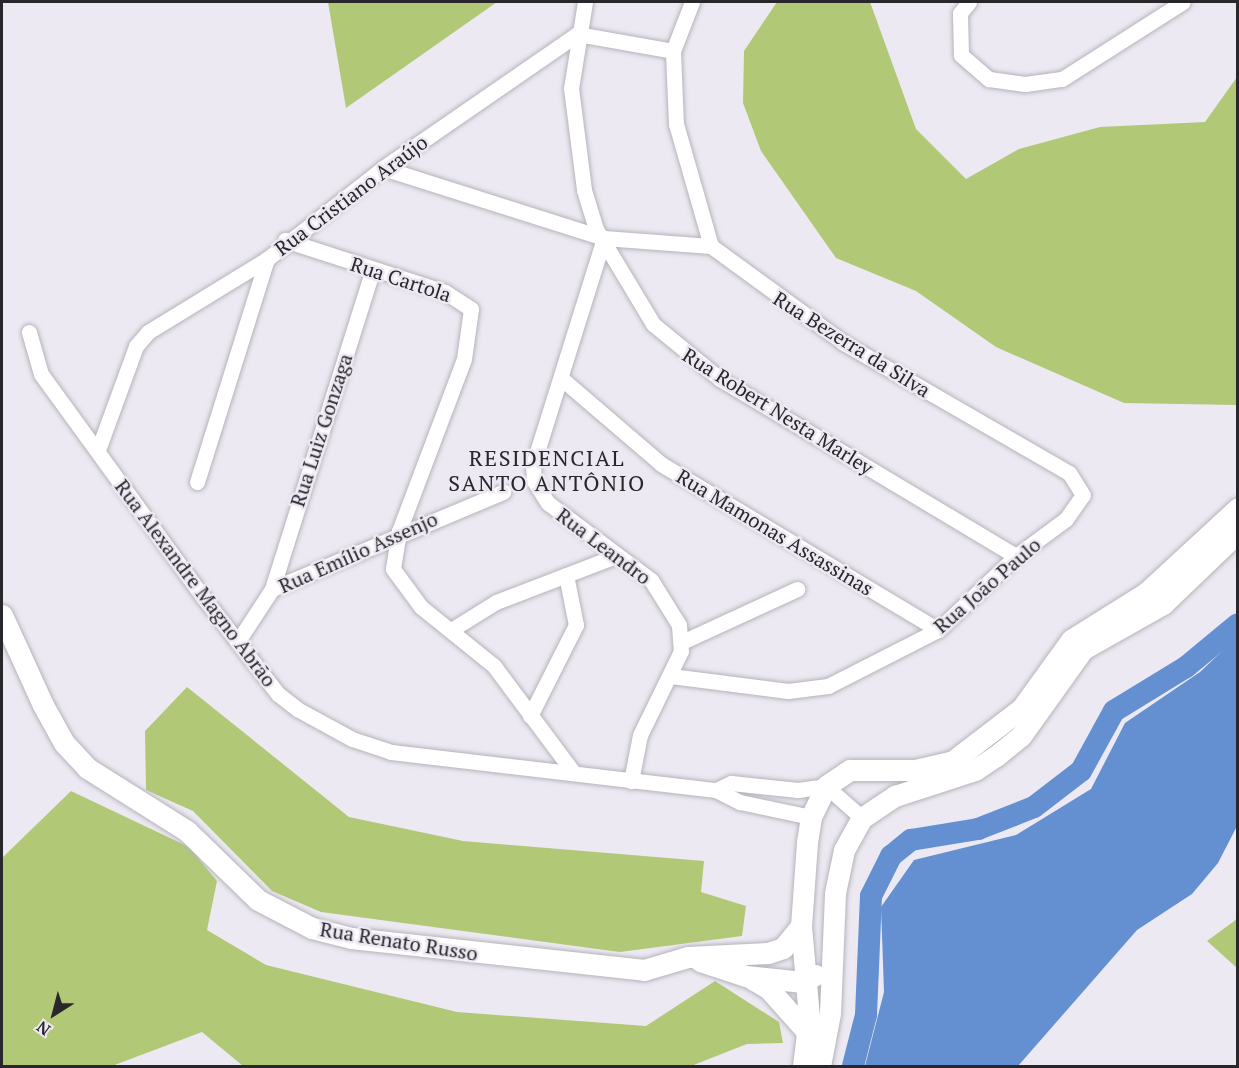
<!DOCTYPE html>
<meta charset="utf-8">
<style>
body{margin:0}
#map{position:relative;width:1239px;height:1068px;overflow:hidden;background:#ece9f2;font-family:"PT Serif",serif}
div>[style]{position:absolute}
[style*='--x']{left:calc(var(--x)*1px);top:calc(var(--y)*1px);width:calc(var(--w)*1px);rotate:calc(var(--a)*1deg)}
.forest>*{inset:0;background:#b1c877}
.water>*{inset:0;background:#6490d1}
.river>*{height:22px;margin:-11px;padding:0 11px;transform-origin:11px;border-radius:11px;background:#6490d1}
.roads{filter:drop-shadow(0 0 2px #b6b3bb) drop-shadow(0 0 2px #b6b3bb)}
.street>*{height:15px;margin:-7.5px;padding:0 7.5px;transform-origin:7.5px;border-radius:7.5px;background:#fff}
.secondary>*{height:21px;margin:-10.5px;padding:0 10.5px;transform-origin:10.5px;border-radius:10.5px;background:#fff}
span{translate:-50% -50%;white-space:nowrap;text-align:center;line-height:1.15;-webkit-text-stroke:5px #ece9f2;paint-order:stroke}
.street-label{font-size:20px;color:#29272b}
.quarter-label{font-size:22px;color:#29272b;letter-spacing:1.5px}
.frame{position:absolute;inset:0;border:3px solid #29272b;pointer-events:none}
.north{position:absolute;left:24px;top:984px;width:60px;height:60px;-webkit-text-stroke:4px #ece9f2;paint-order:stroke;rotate:216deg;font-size:16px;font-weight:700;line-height:24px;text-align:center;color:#29272b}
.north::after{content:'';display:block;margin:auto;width:21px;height:27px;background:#29272b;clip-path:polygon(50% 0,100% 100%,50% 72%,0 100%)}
</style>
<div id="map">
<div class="forest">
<i style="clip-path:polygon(328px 2px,497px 2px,346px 108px)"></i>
<i style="clip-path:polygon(777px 2px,870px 2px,916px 129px,966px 179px,1019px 149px,1100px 127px,1205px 122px,1237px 77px,1237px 405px,1124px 403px,996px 347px,916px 291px,836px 258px,761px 151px,743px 103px,744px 51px)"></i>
<i style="clip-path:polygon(187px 687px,349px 817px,463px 841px,704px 861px,701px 892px,746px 906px,742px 936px,620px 952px,321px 912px,272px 891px,193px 811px,146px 790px,145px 731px)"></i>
<i style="clip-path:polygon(71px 791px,189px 847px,217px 881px,207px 930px,266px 965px,457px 1012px,646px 1026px,715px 981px,779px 1022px,783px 1043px,747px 1044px,691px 1066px,243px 1066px,202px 1032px,112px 1066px,2px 1066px,2px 858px)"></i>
<i style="clip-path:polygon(1237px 919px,1237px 968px,1207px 941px)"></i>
</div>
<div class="water">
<i style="clip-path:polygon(1237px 637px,1237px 826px,1218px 863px,1192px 894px,1137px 930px,1018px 1066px,865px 1066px,884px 992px,881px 907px,914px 860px,1016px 835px,1091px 789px,1125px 723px,1200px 672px)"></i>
</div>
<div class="river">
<i style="--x:853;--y:1066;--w:53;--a:-75.7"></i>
<i style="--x:866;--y:1015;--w:119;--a:-87.6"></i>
<i style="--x:871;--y:896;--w:45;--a:-63.4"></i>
<i style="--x:891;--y:856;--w:26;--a:-39"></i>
<i style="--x:911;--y:840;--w:68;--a:-9.3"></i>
<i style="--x:978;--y:829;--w:60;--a:-21.4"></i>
<i style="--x:1034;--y:807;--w:59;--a:-37.5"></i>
<i style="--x:1081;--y:771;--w:68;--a:-61.2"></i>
<i style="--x:1114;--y:711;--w:84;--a:-31.4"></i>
<i style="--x:1186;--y:667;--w:67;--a:-39.6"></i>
</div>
<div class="roads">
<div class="street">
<i style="--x:585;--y:2;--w:87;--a:99.2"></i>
<i style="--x:571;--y:88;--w:103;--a:82.7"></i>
<i style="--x:584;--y:190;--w:41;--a:72.9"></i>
<i style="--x:596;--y:229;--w:111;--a:59"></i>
<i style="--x:653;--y:324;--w:87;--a:39.4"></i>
<i style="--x:720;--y:379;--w:345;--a:30.9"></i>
<i style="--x:969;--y:2;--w:14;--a:129"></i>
<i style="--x:960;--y:13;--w:42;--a:88.6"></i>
<i style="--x:961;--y:55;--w:37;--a:41"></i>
<i style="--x:989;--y:79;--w:36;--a:8"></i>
<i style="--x:1025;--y:84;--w:37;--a:-8"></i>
<i style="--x:1062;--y:79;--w:143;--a:-32.5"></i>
<i style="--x:383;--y:168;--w:232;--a:17.6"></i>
<i style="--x:604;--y:238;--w:107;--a:4.3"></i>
<i style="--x:604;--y:238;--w:237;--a:107.4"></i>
<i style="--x:533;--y:464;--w:17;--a:87"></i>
<i style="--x:534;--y:481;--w:26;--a:58"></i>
<i style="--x:548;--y:503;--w:129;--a:36.8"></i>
<i style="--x:651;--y:580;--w:53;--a:58.1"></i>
<i style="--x:679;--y:625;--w:26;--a:86"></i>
<i style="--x:681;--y:651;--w:93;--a:116"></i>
<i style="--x:640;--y:735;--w:47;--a:101.1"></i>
<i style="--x:285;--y:240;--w:168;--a:18"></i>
<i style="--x:445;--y:292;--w:31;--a:33"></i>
<i style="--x:471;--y:309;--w:50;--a:98"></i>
<i style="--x:464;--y:359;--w:184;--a:110.7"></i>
<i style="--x:399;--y:531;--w:38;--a:99"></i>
<i style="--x:393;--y:569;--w:47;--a:53.6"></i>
<i style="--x:421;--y:607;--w:94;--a:38.9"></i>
<i style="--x:494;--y:666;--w:132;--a:53.3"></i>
<i style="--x:29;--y:332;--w:44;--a:74.1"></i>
<i style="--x:41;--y:374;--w:276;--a:54"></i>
<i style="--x:203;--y:597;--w:123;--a:52.3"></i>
<i style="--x:278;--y:694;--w:24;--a:38"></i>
<i style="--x:297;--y:709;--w:63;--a:28.6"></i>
<i style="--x:352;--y:739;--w:41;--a:18.4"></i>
<i style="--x:391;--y:752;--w:327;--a:6.7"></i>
<i style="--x:716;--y:790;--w:27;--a:27"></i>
<i style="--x:740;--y:802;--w:73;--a:11.9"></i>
<i style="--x:562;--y:379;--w:130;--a:40.6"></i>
<i style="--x:661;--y:464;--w:323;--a:30.9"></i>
<i style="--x:98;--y:450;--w:111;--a:-69.9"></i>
<i style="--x:136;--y:346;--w:18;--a:-49"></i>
<i style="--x:148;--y:332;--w:140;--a:-31.5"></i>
<i style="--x:267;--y:259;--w:147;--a:-38.1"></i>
<i style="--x:383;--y:168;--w:236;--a:-34.6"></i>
<i style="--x:577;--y:34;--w:97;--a:10"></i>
<i style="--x:197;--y:482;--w:234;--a:-72.6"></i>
<i style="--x:272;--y:589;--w:333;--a:-72.5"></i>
<i style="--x:451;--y:630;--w:53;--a:-31.9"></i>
<i style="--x:496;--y:602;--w:129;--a:-21"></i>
<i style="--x:238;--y:641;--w:62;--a:-56.8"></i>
<i style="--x:272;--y:589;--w:251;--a:-22.8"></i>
<i style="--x:682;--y:642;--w:127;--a:-24.7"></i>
<i style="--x:671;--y:676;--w:118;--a:7.3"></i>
<i style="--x:788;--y:691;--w:40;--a:-7.1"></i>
<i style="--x:828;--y:686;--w:123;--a:-27"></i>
<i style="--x:938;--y:630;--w:108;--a:-43.5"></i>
<i style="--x:1016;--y:556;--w:62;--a:-36.5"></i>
<i style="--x:1066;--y:519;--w:29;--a:-55"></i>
<i style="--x:1083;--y:495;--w:26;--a:-122"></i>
<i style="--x:1069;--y:473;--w:260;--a:-150"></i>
<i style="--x:844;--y:343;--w:165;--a:-143.9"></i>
<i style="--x:711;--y:246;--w:127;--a:-106"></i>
<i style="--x:676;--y:124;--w:73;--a:-92.4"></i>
<i style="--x:673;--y:51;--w:53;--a:-68.8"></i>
<i style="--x:530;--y:716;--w:102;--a:-63.2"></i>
<i style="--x:576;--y:625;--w:51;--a:-101.3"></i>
<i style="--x:716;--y:790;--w:17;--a:-25"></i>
<i style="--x:731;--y:783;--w:67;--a:6"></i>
<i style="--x:798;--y:790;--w:28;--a:-8"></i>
<i style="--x:826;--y:786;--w:48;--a:41.6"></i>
</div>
<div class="secondary">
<i style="--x:2;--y:615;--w:99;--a:65.5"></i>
<i style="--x:43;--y:705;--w:43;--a:61.1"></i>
<i style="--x:64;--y:743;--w:34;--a:47"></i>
<i style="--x:87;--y:768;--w:118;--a:32.2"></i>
<i style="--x:187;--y:831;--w:99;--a:44.2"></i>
<i style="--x:258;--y:900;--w:61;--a:27.4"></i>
<i style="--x:312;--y:928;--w:40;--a:14.4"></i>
<i style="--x:351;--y:938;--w:295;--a:6.2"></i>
<i style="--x:644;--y:970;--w:46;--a:-16.5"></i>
<i style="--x:688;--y:957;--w:80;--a:-2.9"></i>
<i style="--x:768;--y:953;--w:16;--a:-18"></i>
<i style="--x:783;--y:948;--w:28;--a:-51"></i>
<i style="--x:700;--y:961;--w:48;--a:18.1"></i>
<i style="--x:746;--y:976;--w:57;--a:6"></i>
<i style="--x:803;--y:982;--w:14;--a:-30"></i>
<i style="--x:752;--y:979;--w:20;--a:30"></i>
<i style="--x:769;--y:989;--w:59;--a:48.4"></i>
<i style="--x:803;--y:1066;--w:49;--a:-83"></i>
<i style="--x:809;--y:1017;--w:91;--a:-95"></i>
<i style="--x:801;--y:926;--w:84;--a:-85.9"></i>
<i style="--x:807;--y:842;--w:25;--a:-81"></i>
<i style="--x:811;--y:817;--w:34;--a:-64"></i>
<i style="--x:826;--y:786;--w:29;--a:-34"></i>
<i style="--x:850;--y:770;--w:65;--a:0"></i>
<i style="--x:915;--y:770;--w:39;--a:-13"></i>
<i style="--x:953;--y:761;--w:87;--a:-37.5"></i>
<i style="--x:1022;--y:708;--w:84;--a:-54.2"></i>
<i style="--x:1071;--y:640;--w:89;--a:-32.1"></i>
<i style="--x:1146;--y:593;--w:125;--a:-42.7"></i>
<i style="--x:820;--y:1066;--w:54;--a:-79.3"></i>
<i style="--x:830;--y:1013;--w:120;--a:-87.6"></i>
<i style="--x:835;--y:893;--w:44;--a:-78.2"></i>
<i style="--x:844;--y:850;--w:37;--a:-61"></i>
<i style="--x:862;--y:818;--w:40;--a:-34"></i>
<i style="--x:895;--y:796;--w:84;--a:-18"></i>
<i style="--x:975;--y:770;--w:25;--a:-34"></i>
<i style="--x:996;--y:756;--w:32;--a:-39"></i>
<i style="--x:1021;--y:736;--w:107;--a:-54.5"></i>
<i style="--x:1083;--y:649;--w:92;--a:-29.4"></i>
<i style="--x:1163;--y:604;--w:104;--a:-43.8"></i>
</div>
</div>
<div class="street-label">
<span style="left:351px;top:195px;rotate:-37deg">Rua Cristiano Araújo</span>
<span style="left:401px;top:279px;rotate:18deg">Rua Cartola</span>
<span style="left:852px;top:344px;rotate:32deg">Rua Bezerra da Silva</span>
<span style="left:778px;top:411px;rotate:32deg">Rua Robert Nesta Marley</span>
<span style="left:321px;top:430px;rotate:-72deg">Rua Luiz Gonzaga</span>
<span style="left:775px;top:532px;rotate:31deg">Rua Mamonas Assassinas</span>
<span style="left:604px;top:546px;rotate:37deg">Rua Leandro</span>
<span style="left:358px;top:552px;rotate:-24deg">Rua Emílio Assenjo</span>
<span style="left:196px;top:583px;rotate:53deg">Rua Alexandre Magno Abrão</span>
<span style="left:987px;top:585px;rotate:-41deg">Rua João Paulo</span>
<span style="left:399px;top:941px;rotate:9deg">Rua Renato Russo</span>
</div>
<div class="quarter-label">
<span style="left:547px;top:470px">RESIDENCIAL<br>SANTO ANTÔNIO</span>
</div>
<div class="frame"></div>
<div class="north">N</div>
</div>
